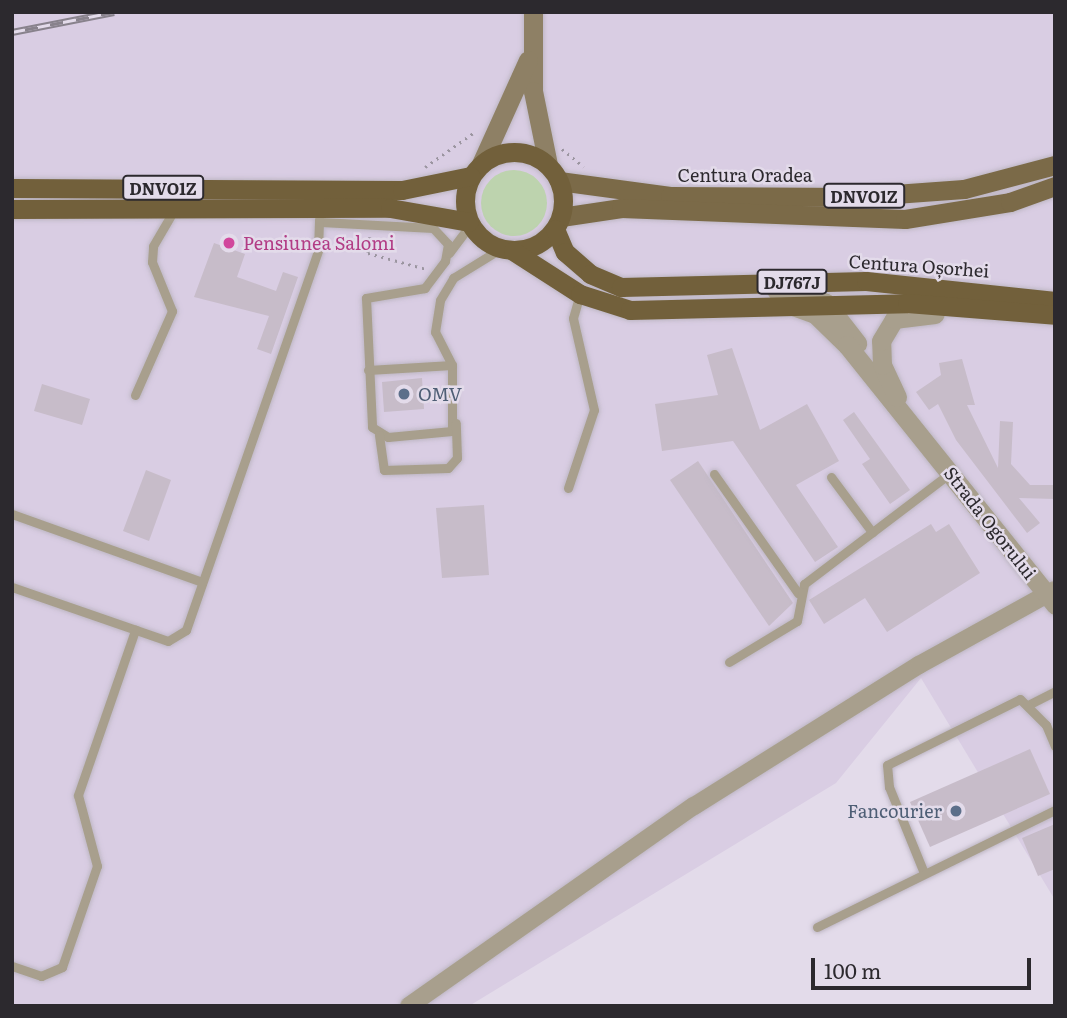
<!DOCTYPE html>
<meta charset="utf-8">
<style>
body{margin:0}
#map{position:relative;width:1067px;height:1018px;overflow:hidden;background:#e3dbea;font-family:Literata,serif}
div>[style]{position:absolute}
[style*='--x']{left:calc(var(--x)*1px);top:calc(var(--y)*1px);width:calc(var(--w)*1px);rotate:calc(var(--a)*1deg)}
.built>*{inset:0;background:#d9cde3}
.green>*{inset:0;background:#bdd3ae}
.round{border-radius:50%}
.building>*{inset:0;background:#c7bcc9}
.path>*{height:2.5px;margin-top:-1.25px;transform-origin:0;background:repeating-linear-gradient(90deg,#9b95a0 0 2px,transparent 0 7px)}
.roads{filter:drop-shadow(0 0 2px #beb7c4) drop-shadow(0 0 2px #beb7c4)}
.service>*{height:9px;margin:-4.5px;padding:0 4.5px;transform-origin:4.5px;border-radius:4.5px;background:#a89f8d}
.minor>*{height:18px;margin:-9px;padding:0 9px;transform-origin:9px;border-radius:9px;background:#a89f8d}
.tertiary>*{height:19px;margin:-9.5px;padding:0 9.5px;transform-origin:9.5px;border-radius:9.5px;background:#a89f8d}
.secondary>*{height:19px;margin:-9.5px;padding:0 9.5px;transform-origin:9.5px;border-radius:9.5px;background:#8e8065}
.primary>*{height:19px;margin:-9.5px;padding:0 9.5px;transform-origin:9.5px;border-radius:9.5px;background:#7b6a48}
.trunk>*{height:19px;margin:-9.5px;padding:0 9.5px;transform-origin:9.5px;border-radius:9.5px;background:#72603b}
.trunk>.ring{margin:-9.5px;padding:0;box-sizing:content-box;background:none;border:19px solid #72603b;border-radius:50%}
.rail>*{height:7px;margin-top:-3.5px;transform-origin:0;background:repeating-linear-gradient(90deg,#e3dbea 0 13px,#88828c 0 26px);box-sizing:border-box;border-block:2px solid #88828c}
.dots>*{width:19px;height:19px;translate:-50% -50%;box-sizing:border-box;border:4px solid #e3dbea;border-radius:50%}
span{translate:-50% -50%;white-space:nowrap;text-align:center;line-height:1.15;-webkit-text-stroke:5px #e3dbea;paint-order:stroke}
.shield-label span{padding:2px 5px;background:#e3dbea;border:2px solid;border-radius:5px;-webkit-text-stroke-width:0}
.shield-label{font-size:16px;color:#2c292e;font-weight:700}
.street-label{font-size:18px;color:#2c292e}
.hotel-label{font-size:18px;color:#b23c85}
.left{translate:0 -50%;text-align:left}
.service-label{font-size:18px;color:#4e5e75}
.right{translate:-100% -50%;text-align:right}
.frame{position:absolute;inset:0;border:14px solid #2c292e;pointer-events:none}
.scale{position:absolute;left:811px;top:958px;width:220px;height:32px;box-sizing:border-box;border:4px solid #2c292e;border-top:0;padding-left:9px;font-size:21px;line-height:24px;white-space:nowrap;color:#2c292e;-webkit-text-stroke:5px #e3dbea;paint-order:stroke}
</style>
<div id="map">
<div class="built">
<i style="clip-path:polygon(12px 12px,1055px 12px,1055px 900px,921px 678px,836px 783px,469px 1006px,12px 1006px)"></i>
</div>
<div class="green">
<i class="round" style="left:481px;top:170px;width:66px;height:66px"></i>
</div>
<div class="building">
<i style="clip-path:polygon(214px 243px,245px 254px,237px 277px,276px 291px,283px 272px,298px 277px,271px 354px,257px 349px,269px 316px,194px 297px)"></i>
<i style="clip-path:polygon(732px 348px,760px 430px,807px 404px,839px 461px,796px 485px,838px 547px,815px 562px,733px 441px,662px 451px,655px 404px,718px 395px,707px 355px)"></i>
<i style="clip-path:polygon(962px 359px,975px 405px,967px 405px,998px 468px,1000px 421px,1013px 422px,1011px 464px,1030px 485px,1055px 485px,1055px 499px,1019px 498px,1040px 523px,1027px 533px,956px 440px,938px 404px,929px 410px,916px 392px,941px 375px,939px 363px)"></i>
<i style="clip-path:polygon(422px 378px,424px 409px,384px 412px,382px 382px)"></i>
<i style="clip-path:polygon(42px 384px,90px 399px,82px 425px,34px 411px)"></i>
<i style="clip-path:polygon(854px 412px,910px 490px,890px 504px,862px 464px,870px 459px,843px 420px)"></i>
<i style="clip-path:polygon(698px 461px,793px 603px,769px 626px,670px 480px)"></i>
<i style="clip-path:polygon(146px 470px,171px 480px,149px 541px,123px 531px)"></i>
<i style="clip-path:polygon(484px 505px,489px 575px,442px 578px,436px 508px)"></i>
<i style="clip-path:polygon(931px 524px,936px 532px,949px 524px,980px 573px,887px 632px,865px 598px,824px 624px,809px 600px)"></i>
<i style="clip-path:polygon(1030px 749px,1050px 794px,930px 847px,910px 802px)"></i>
<i style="clip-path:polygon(1055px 824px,1055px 869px,1038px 876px,1022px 838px)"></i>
</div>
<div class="path">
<i style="--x:562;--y:149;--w:28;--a:39"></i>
<i style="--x:425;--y:167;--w:62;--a:-35.2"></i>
<i style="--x:370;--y:237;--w:16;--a:97"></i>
<i style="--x:368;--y:253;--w:60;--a:15.4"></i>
</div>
<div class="roads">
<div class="service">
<i style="--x:321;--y:222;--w:112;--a:3.1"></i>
<i style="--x:433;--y:228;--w:22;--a:47"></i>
<i style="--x:448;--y:244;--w:17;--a:100"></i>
<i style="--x:445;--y:261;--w:34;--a:127"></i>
<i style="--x:425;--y:288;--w:60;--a:170.4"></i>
<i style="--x:366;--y:298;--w:129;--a:87.3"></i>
<i style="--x:372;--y:427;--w:19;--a:32"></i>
<i style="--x:388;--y:437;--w:64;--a:-5.4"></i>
<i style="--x:452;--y:431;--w:66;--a:-90"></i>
<i style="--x:452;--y:365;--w:37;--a:-117"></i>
<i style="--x:435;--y:332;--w:32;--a:-81"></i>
<i style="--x:440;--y:300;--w:26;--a:-59"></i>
<i style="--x:453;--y:278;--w:55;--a:-31.7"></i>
<i style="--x:449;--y:253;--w:35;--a:-53"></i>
<i style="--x:368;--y:370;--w:84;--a:-3.4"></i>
<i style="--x:135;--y:395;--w:92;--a:-66.2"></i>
<i style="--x:172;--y:311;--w:53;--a:-112.2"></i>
<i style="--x:152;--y:262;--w:16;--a:-86"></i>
<i style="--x:153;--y:246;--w:42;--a:-59.7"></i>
<i style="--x:379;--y:435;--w:35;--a:82"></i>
<i style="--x:384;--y:470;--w:64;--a:-1.8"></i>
<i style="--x:448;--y:468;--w:13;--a:-48"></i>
<i style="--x:457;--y:458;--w:35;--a:-92"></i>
<i style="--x:714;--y:474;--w:146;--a:54.8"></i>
<i style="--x:831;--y:477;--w:69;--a:53.3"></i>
<i style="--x:568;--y:488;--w:82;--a:-71.6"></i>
<i style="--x:594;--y:410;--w:94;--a:-102.9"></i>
<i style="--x:573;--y:318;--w:25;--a:-74"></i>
<i style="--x:12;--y:514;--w:202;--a:19.7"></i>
<i style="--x:12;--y:587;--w:165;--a:19.1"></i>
<i style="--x:168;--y:641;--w:21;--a:-31"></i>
<i style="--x:186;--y:630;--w:402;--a:-70.8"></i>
<i style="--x:318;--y:250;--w:31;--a:-88"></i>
<i style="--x:729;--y:662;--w:79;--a:-31.1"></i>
<i style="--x:797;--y:621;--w:38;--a:-79"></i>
<i style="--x:804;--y:584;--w:183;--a:-37.2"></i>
<i style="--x:1030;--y:704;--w:28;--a:-27"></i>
<i style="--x:924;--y:873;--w:93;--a:-112.1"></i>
<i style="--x:889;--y:787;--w:22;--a:-95"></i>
<i style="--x:887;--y:765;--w:148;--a:-26.4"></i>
<i style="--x:1020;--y:699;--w:37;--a:45"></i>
<i style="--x:1046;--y:725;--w:23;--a:67"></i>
<i style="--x:817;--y:927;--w:265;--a:-26.2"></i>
<i style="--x:12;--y:966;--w:31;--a:19"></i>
<i style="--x:41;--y:976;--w:23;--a:-23"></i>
<i style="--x:62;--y:967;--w:107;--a:-70.9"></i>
<i style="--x:97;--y:866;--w:73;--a:-105"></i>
<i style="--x:78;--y:795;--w:175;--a:-70.9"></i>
</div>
<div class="minor">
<i style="--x:409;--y:1006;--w:348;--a:-35.1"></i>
<i style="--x:694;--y:806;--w:266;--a:-32.1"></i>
<i style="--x:919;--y:665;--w:155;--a:-28.9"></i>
</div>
<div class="tertiary">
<i style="--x:776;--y:290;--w:19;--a:0"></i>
<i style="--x:795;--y:290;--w:34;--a:23"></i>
<i style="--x:826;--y:303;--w:51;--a:52.2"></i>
<i style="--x:793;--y:306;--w:23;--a:20"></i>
<i style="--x:815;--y:314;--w:45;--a:44.1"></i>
<i style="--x:847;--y:345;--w:333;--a:51.3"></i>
<i style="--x:897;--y:397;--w:35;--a:-115"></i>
<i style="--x:882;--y:365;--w:24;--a:-92"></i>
<i style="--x:881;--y:341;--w:26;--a:-59"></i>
<i style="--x:894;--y:319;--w:41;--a:-7"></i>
</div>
<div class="secondary">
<i style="--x:533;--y:12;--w:79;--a:90"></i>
<i style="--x:533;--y:91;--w:76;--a:78.5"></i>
<i style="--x:481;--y:164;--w:114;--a:-65.7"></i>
</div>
<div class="primary">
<i style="--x:559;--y:181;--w:112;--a:7.7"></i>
<i style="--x:670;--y:196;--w:183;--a:0.3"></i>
<i style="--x:853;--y:197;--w:111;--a:-4.1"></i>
<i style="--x:964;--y:189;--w:94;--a:-14.8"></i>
<i style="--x:561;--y:217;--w:61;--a:-8.5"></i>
<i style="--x:621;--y:208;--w:284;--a:2.2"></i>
<i style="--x:905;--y:219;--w:106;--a:-9.2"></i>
<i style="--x:1010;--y:202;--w:48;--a:-19.6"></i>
</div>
<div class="trunk">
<i class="ring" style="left:465px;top:152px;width:79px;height:79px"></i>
<i style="--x:12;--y:188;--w:390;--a:0.3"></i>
<i style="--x:402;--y:190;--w:70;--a:-11.5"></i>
<i style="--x:12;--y:209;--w:378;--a:-0.2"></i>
<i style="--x:390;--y:208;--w:80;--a:10"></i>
<i style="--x:555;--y:229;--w:25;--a:67"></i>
<i style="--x:565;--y:252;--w:33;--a:41"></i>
<i style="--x:590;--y:274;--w:34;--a:23"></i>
<i style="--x:621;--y:287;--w:245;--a:-1.4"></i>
<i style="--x:866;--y:281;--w:190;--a:6"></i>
<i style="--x:513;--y:251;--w:80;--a:32.7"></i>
<i style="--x:580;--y:294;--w:52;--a:17.7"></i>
<i style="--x:630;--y:310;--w:277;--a:-1.4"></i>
<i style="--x:907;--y:303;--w:148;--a:4.6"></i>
</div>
</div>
<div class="rail">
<i style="--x:12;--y:32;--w:104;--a:-11.1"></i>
</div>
<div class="dots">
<i style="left:229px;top:243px;background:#d1479c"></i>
<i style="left:404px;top:394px;background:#5c6f8a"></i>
<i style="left:956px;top:811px;background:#5c6f8a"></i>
</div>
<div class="shield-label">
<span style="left:163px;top:188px">DNVO1Z</span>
<span style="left:864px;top:196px">DNVO1Z</span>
<span style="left:792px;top:282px">DJ767J</span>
</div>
<div class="street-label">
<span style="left:745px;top:175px">Centura Oradea</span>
<span style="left:919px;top:266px;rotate:4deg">Centura Oșorhei</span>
<span style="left:990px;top:523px;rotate:52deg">Strada Ogorului</span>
</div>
<div class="hotel-label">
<span class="left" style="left:243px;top:243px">Pensiunea Salomi</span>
</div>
<div class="service-label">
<span class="left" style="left:418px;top:394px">OMV</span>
<span class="right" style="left:942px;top:811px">Fancourier</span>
</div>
<div class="frame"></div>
<div class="scale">100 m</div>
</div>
